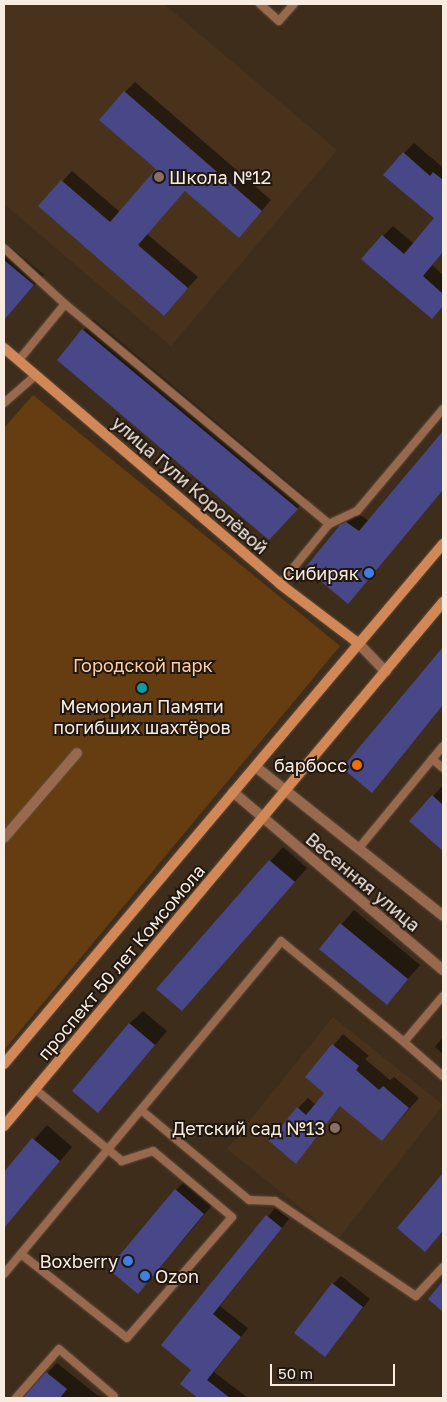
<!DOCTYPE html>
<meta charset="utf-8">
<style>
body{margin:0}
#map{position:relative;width:447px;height:1402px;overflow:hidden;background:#3f2d1c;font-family:"Golos Text",sans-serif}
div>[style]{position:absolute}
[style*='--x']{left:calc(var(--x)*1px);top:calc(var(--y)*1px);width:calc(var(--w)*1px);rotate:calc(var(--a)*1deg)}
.built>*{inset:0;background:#49321c}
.green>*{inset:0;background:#653d10}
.shadow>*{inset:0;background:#0007}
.building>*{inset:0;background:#484889}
.roads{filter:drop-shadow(0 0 1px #5d4c3c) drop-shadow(0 0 1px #5d4c3c)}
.lane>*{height:8px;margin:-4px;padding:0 4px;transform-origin:4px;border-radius:4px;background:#98694c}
.street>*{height:10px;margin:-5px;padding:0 5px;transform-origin:5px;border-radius:5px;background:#98694c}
.secondary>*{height:10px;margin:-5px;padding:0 5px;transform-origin:5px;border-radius:5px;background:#d28757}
.dots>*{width:14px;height:14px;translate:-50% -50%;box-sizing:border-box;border:2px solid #201710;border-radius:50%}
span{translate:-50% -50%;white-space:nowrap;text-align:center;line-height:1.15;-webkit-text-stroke:4px #201710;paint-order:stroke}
.poi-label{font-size:18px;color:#f8ece1}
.left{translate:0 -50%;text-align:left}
.right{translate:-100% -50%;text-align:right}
.street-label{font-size:18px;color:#f8ece1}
.park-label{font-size:18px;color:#ffcda1}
.frame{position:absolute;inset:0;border:5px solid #f8ece1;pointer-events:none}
.scale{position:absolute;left:270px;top:1364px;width:125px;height:22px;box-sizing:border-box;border:2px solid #f8ece1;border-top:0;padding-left:6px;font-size:15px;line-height:18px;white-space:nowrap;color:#f8ece1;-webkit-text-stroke:4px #201710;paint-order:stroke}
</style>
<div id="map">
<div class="built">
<i style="clip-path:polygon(4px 4px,164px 4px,337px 150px,171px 346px,4px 204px)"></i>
<i style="clip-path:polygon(333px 1017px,443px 1105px,339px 1238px,227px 1149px)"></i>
</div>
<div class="green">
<i style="clip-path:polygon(33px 395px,340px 646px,4px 1050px,4px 428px)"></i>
</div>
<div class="shadow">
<i style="clip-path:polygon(135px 82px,271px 200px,249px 226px,186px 190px,147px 234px,198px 277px,164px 314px,40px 206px,72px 171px,120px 212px,158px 169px,125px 92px)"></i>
<i style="clip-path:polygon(414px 143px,441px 166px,443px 164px,443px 252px,432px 265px,443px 275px,443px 306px,432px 318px,383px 236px,393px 226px,414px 244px,436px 218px,404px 153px)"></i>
<i style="clip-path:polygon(4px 241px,44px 275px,9px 312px,4px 308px)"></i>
<i style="clip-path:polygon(93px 319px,307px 498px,279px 528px,59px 360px)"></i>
<i style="clip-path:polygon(443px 433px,443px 490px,348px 602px,341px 526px,357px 513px,369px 521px)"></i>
<i style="clip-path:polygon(443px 649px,443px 705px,372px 791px,344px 768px)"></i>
<i style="clip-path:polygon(443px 785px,443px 849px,411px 821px)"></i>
<i style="clip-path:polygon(283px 847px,307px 868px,182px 1010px,158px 988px)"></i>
<i style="clip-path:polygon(354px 910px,420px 965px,387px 1003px,320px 949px)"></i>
<i style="clip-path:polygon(143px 1011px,167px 1031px,98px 1112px,129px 1024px)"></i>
<i style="clip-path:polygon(343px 1034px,369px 1056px,365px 1059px,390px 1080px,394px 1077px,419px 1098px,382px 1140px,341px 1105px,296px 1162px,298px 1108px,308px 1098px,316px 1105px,326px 1093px,307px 1077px)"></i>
<i style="clip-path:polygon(443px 1037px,443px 1054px,435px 1047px)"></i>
<i style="clip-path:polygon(47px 1125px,72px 1147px,4px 1227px,4px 1174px)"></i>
<i style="clip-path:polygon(443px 1175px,443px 1232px,425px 1250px,399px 1228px)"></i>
<i style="clip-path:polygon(186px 1180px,214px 1203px,148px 1282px,176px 1190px)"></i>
<i style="clip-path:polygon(275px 1208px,289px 1219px,220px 1306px,248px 1328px,214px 1372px,248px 1398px,201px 1398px,182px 1384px,193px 1370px,163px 1345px)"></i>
<i style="clip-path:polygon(341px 1276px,370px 1299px,325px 1355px,333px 1284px)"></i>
<i style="clip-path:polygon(57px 1363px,97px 1395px,105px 1398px,23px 1398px)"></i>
</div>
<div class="building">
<i style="clip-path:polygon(124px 91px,262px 211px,239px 238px,185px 191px,138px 245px,188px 288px,164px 316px,38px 206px,61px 180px,110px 222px,156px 169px,99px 120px)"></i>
<i style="clip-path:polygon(403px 152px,430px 176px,433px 172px,443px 180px,443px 252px,423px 276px,443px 294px,443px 306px,432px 319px,361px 259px,382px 235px,404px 254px,434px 218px,383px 175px)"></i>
<i style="clip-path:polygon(4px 260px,34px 285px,4px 320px)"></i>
<i style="clip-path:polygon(82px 329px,298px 509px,269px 540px,57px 360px)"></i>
<i style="clip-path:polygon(443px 431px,443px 490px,348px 604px,305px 568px,340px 525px,346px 522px,359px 531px)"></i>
<i style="clip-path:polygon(443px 647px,443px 705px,372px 793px,342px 768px)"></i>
<i style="clip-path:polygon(432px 795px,443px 805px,443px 851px,409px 821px)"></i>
<i style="clip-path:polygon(269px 860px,295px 882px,182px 1011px,156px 989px)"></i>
<i style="clip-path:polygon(340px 923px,408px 979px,387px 1005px,319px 949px)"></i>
<i style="clip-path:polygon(129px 1023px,155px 1045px,98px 1113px,72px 1091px)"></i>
<i style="clip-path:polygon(332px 1044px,359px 1066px,356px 1070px,379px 1090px,383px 1086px,409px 1108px,382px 1141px,340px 1106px,296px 1164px,269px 1141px,297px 1107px,306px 1115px,324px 1093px,305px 1077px)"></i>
<i style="clip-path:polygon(32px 1138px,60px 1161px,4px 1228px,4px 1172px)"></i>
<i style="clip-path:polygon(443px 1173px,443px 1231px,425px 1252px,397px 1228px)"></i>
<i style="clip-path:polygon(175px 1189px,204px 1214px,138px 1294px,108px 1269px)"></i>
<i style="clip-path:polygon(266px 1215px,282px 1228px,213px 1314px,241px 1337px,207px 1380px,230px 1398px,198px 1398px,180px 1384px,191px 1370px,161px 1345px)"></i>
<i style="clip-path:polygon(443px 1281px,443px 1312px,428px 1299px)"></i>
<i style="clip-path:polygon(332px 1283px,363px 1307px,325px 1357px,294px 1333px)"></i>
<i style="clip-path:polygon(46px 1372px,67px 1389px,60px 1398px,23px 1398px)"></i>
</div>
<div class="roads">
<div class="lane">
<i style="--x:260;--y:4;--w:25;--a:42"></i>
<i style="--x:279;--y:21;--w:23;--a:-49"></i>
<i style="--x:4;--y:248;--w:83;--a:42.6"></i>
<i style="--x:65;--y:304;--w:344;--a:39.8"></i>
<i style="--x:329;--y:524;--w:77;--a:129.2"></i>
<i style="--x:19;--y:360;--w:72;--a:-50.6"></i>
<i style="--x:4;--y:403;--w:43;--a:-41.2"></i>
<i style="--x:329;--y:524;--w:31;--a:-25"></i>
<i style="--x:357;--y:511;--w:133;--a:-49.9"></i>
<i style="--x:432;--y:759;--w:14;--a:39"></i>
<i style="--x:359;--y:848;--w:132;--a:-50.5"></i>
<i style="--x:443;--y:996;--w:60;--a:130.3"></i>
<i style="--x:404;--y:1042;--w:52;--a:41.1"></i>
<i style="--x:141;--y:1110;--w:141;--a:39.8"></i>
<i style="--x:249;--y:1200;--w:26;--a:2"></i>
<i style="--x:275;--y:1201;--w:170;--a:34"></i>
<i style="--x:416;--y:1296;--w:40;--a:-47"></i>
<i style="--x:21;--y:1254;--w:135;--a:38.4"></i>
<i style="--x:127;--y:1338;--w:160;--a:-49"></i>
<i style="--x:232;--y:1217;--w:103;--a:-140.1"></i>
<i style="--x:153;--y:1151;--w:33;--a:162"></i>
<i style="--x:122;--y:1161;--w:113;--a:-140.4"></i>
<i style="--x:4;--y:1274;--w:433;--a:-50.2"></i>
<i style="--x:281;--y:941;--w:159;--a:39.4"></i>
<i style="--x:16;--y:1398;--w:65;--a:-48.7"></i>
<i style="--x:59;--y:1349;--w:72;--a:40.5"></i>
</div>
<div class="street">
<i style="--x:358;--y:643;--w:40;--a:46"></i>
<i style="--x:256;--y:767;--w:239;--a:38.5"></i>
<i style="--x:233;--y:792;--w:275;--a:40.3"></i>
<i style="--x:4;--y:838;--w:112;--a:-49.3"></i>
</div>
<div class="secondary">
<i style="--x:4;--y:348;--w:363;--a:40.5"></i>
<i style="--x:280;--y:584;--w:98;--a:37.1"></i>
<i style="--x:4;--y:1064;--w:681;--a:-49.83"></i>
<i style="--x:4;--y:1126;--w:684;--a:-50.04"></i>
</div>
</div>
<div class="dots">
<i style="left:159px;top:177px;background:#8d6e63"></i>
<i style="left:369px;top:573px;background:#3f7fe0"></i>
<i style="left:142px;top:688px;background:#0f9aa8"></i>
<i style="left:357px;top:765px;background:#e8710a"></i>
<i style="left:335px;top:1128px;background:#8d6e63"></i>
<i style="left:128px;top:1261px;background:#3f7fe0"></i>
<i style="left:145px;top:1276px;background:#3f7fe0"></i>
</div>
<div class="poi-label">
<span class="left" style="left:169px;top:177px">Школа №12</span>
<span class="right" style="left:359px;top:573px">Сибиряк</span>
<span style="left:142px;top:717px">Мемориал Памяти<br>погибших шахтёров</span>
<span class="right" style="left:347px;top:765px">барбосс</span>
<span class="right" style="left:325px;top:1128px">Детский сад №13</span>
<span class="right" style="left:118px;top:1261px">Boxberry</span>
<span class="left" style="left:155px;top:1276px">Ozon</span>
</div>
<div class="street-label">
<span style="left:190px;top:485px;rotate:41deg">улица Гули Королёвой</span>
<span style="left:363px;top:882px;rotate:40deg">Весенняя улица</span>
<span style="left:121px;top:962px;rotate:-50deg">проспект 50 лет Комсомола</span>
</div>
<div class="park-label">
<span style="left:143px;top:665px">Городской парк</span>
</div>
<div class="frame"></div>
<div class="scale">50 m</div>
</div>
